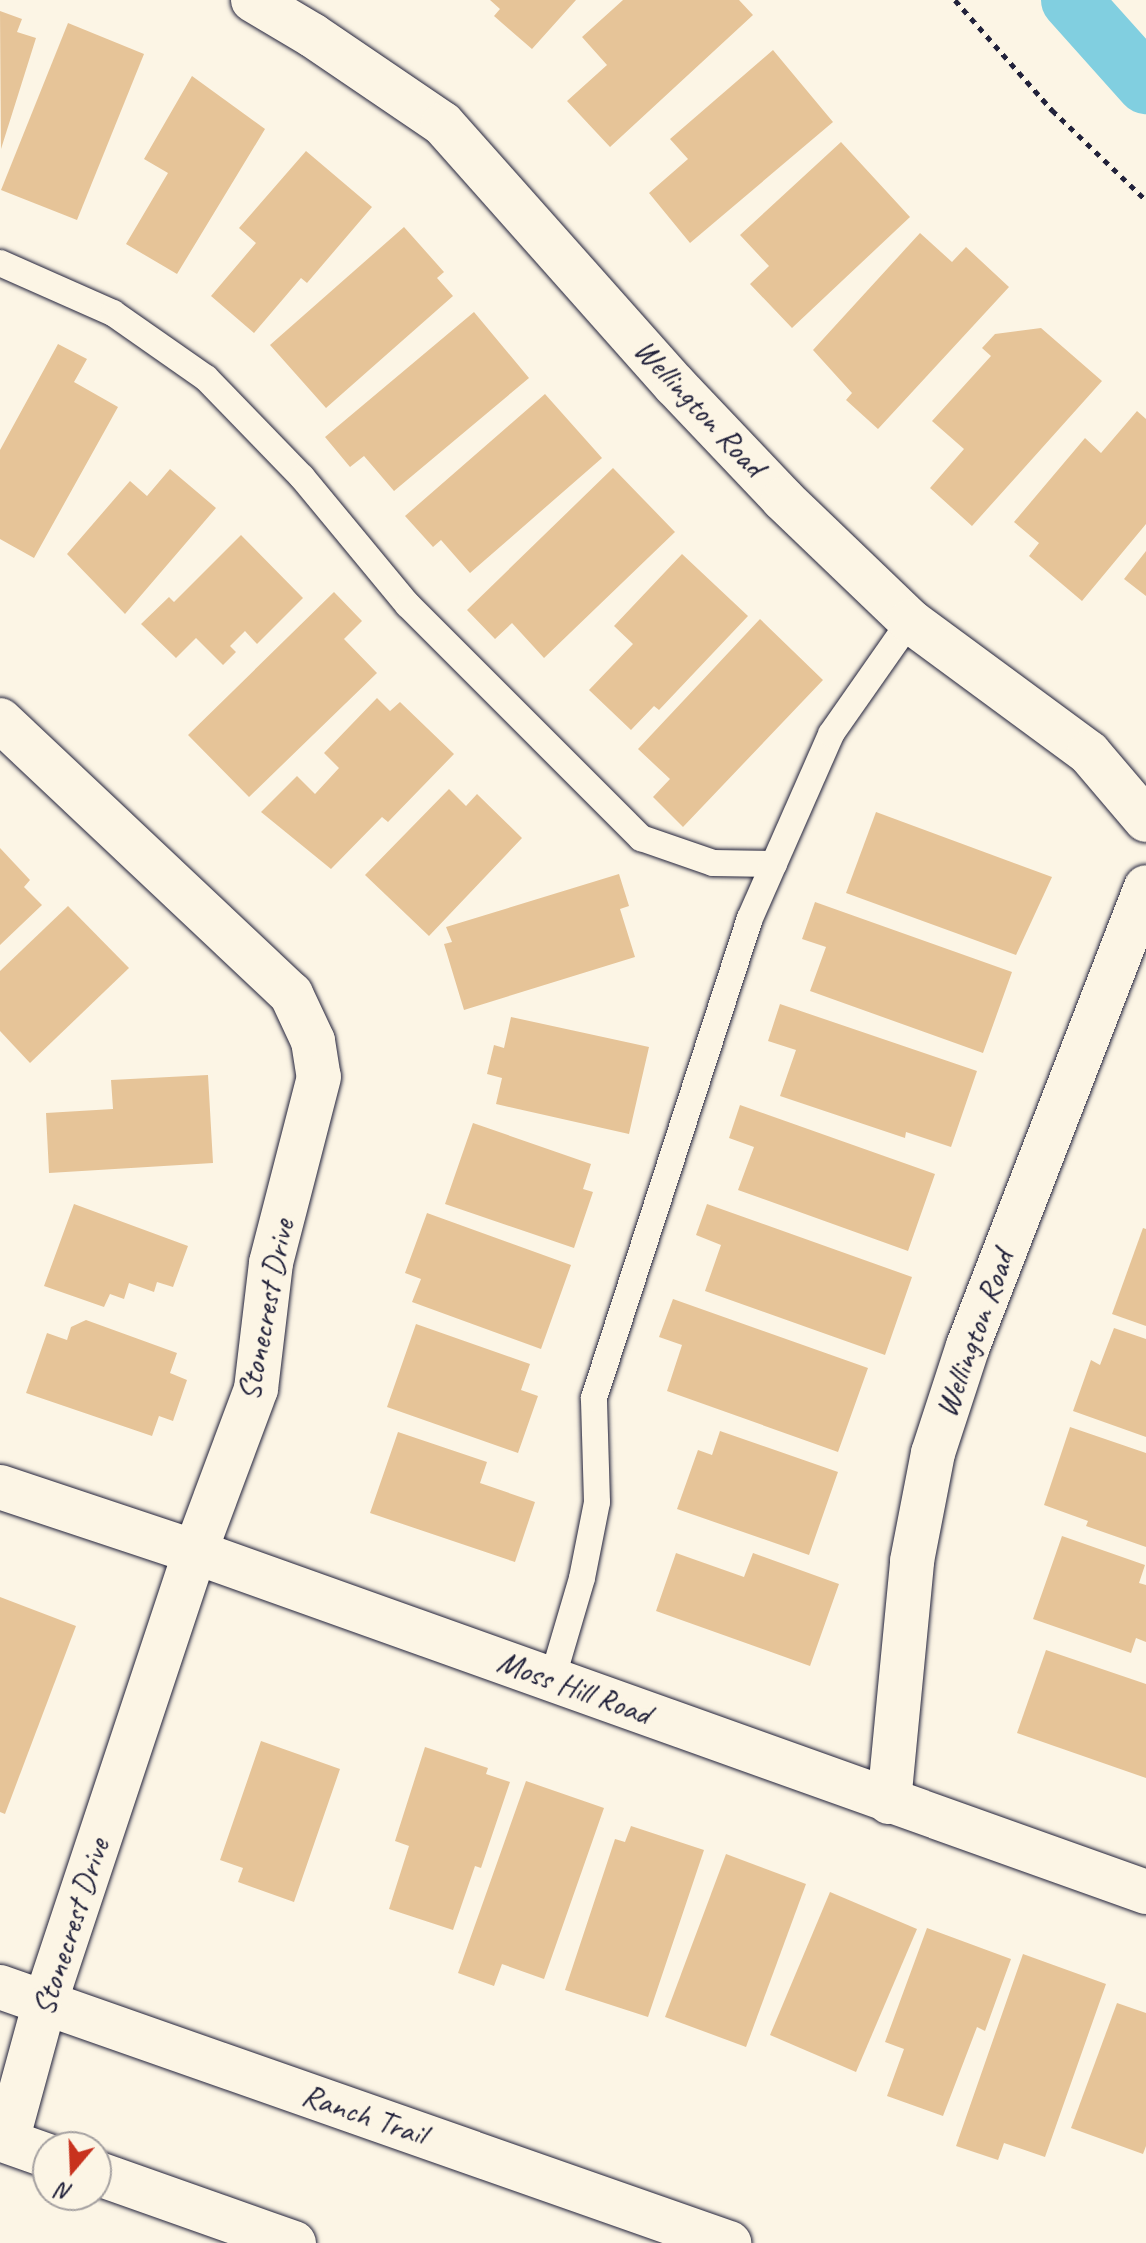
<!DOCTYPE html>
<style>
body{margin:0}
#map{position:relative;width:1146px;height:2243px;overflow:hidden;background:#fcf5e5;font-family:Caveat,sans-serif}
div>[style]{position:absolute}
[style*='--x']{left:calc(var(--x)*1px);top:calc(var(--y)*1px);width:calc(var(--w)*1px);rotate:calc(var(--a)*1deg)}
.canal>*{height:60px;margin:-30px;padding:0 30px;transform-origin:30px;border-radius:30px;background:#81cfe0}
.building>*{inset:0;background:#e6c498}
.path>*{height:5px;margin-top:-2.5px;transform-origin:0;background:repeating-linear-gradient(90deg,#22223b 0 6px,transparent 0 12px)}
.roads{filter:drop-shadow(0 0 2px #22223b) drop-shadow(0 0 2px #22223b)}
.lane>*{height:26px;margin:-13px;padding:0 13px;transform-origin:13px;border-radius:13px;background:#fcf5e5}
.street>*{height:44px;margin:-22px;padding:0 22px;transform-origin:22px;border-radius:22px;background:#fcf5e5}
.secondary>*{height:44px;margin:-22px;padding:0 22px;transform-origin:22px;border-radius:22px;background:#fcf5e5}
span{translate:-50% -50%;white-space:nowrap;text-align:center;line-height:1.15;-webkit-text-stroke:8px #fcf5e5;paint-order:stroke}
.street-label{font-size:32px;color:#22223b}
.north{position:absolute;left:32px;top:2131px;width:80px;height:80px;box-sizing:border-box;background:#fcf5e5;border:2px solid #a5a1a1;border-radius:50%;rotate:199deg;font-size:22px;font-weight:700;line-height:32px;text-align:center;color:#22223b}
.north::after{content:'';display:block;margin:auto;width:28px;height:36px;background:#c8321e;clip-path:polygon(50% 0,100% 100%,50% 72%,0 100%)}
</style>
<div id="map">
<div class="canal">
<i style="--x:1071;--y:0;--w:113;--a:48.2"></i>
</div>
<div class="building">
<i style="clip-path:polygon(490px 0,576px 0,532px 49px,494px 16px,500px 9px)"></i>
<i style="clip-path:polygon(623px 0,739px 0,753px 15px,610px 147px,567px 101px,607px 65px,582px 37px)"></i>
<i style="clip-path:polygon(0 11px,22px 19px,17px 32px,36px 38px,1px 149px)"></i>
<i style="clip-path:polygon(68px 23px,144px 54px,77px 220px,1px 190px)"></i>
<i style="clip-path:polygon(773px 50px,833px 122px,690px 243px,649px 193px,688px 159px,670px 139px)"></i>
<i style="clip-path:polygon(192px 76px,265px 129px,177px 274px,126px 244px,168px 173px,144px 159px)"></i>
<i style="clip-path:polygon(841px 142px,910px 217px,792px 328px,750px 284px,769px 266px,740px 235px)"></i>
<i style="clip-path:polygon(306px 151px,372px 207px,307px 283px,301px 278px,254px 333px,211px 296px,256px 243px,239px 228px)"></i>
<i style="clip-path:polygon(404px 227px,444px 272px,437px 278px,453px 296px,326px 408px,270px 345px)"></i>
<i style="clip-path:polygon(920px 233px,952px 262px,966px 247px,1009px 287px,878px 429px,846px 400px,852px 393px,813px 350px)"></i>
<i style="clip-path:polygon(474px 312px,529px 378px,394px 491px,364px 456px,350px 467px,325px 437px)"></i>
<i style="clip-path:polygon(1041px 328px,1102px 381px,972px 526px,930px 488px,964px 449px,932px 421px,991px 356px,982px 348px,995px 334px)"></i>
<i style="clip-path:polygon(58px 344px,87px 359px,74px 382px,118px 407px,34px 558px,0 539px,0 450px)"></i>
<i style="clip-path:polygon(545px 394px,602px 458px,470px 573px,441px 540px,433px 547px,405px 516px)"></i>
<i style="clip-path:polygon(1137px 411px,1146px 419px,1146px 524px,1082px 601px,1029px 556px,1039px 543px,1014px 522px,1085px 438px,1101px 453px)"></i>
<i style="clip-path:polygon(613px 468px,675px 532px,544px 658px,512px 623px,495px 639px,467px 610px)"></i>
<i style="clip-path:polygon(170px 469px,216px 508px,125px 614px,67px 554px,130px 481px,147px 496px)"></i>
<i style="clip-path:polygon(241px 535px,303px 598px,257px 644px,245px 631px,230px 646px,236px 652px,223px 665px,196px 638px,176px 658px,141px 624px,169px 597px,174px 602px)"></i>
<i style="clip-path:polygon(1146px 551px,1146px 596px,1124px 579px)"></i>
<i style="clip-path:polygon(682px 554px,748px 616px,659px 710px,654px 706px,631px 730px,589px 690px,633px 644px,614px 626px)"></i>
<i style="clip-path:polygon(334px 592px,362px 621px,344px 639px,377px 673px,249px 797px,188px 735px)"></i>
<i style="clip-path:polygon(760px 619px,823px 680px,683px 827px,653px 797px,670px 779px,638px 749px)"></i>
<i style="clip-path:polygon(377px 698px,390px 711px,400px 702px,454px 754px,388px 822px,382px 817px,331px 869px,261px 812px,297px 776px,315px 794px,339px 768px,324px 753px)"></i>
<i style="clip-path:polygon(449px 789px,466px 806px,477px 794px,522px 838px,429px 936px,365px 875px)"></i>
<i style="clip-path:polygon(876px 812px,1052px 877px,1016px 955px,846px 893px)"></i>
<i style="clip-path:polygon(0 848px,30px 880px,24px 887px,42px 905px,0 945px)"></i>
<i style="clip-path:polygon(619px 874px,629px 906px,620px 909px,635px 957px,464px 1010px,444px 944px,452px 942px,446px 927px)"></i>
<i style="clip-path:polygon(815px 902px,1012px 972px,983px 1053px,810px 991px,826px 947px,802px 939px)"></i>
<i style="clip-path:polygon(68px 906px,129px 968px,30px 1063px,0 1031px,0 971px)"></i>
<i style="clip-path:polygon(780px 1004px,977px 1071px,951px 1147px,906px 1132px,905px 1138px,780px 1096px,796px 1050px,768px 1041px)"></i>
<i style="clip-path:polygon(511px 1017px,649px 1047px,629px 1134px,496px 1104px,502px 1078px,487px 1074px,494px 1045px,504px 1048px)"></i>
<i style="clip-path:polygon(208px 1075px,213px 1163px,49px 1173px,46px 1113px,113px 1109px,111px 1080px)"></i>
<i style="clip-path:polygon(740px 1105px,935px 1174px,908px 1251px,738px 1190px,754px 1147px,729px 1138px)"></i>
<i style="clip-path:polygon(473px 1123px,591px 1164px,583px 1189px,593px 1192px,574px 1248px,445px 1204px)"></i>
<i style="clip-path:polygon(74px 1204px,188px 1246px,173px 1287px,157px 1282px,154px 1292px,129px 1283px,124px 1299px,110px 1294px,104px 1307px,44px 1286px)"></i>
<i style="clip-path:polygon(707px 1204px,912px 1277px,885px 1355px,705px 1291px,721px 1245px,696px 1235px)"></i>
<i style="clip-path:polygon(427px 1213px,571px 1265px,541px 1349px,412px 1302px,421px 1279px,405px 1273px)"></i>
<i style="clip-path:polygon(1143px 1228px,1146px 1229px,1146px 1326px,1112px 1314px)"></i>
<i style="clip-path:polygon(673px 1299px,868px 1368px,838px 1452px,667px 1391px,682px 1345px,659px 1337px)"></i>
<i style="clip-path:polygon(86px 1320px,177px 1353px,170px 1373px,187px 1380px,173px 1421px,159px 1416px,152px 1436px,26px 1393px,47px 1333px,67px 1340px,71px 1327px)"></i>
<i style="clip-path:polygon(416px 1324px,530px 1364px,521px 1390px,538px 1396px,518px 1453px,387px 1407px)"></i>
<i style="clip-path:polygon(1114px 1328px,1146px 1339px,1146px 1437px,1073px 1411px,1091px 1360px,1100px 1365px)"></i>
<i style="clip-path:polygon(1070px 1427px,1146px 1453px,1146px 1547px,1086px 1526px,1088px 1521px,1044px 1505px)"></i>
<i style="clip-path:polygon(720px 1431px,838px 1472px,809px 1555px,677px 1509px,698px 1450px,712px 1455px)"></i>
<i style="clip-path:polygon(398px 1432px,487px 1462px,480px 1483px,535px 1502px,515px 1562px,370px 1513px)"></i>
<i style="clip-path:polygon(1062px 1536px,1145px 1565px,1139px 1583px,1146px 1585px,1146px 1642px,1136px 1638px,1131px 1653px,1033px 1619px)"></i>
<i style="clip-path:polygon(676px 1553px,744px 1577px,753px 1553px,839px 1584px,810px 1666px,656px 1611px)"></i>
<i style="clip-path:polygon(0 1597px,76px 1626px,5px 1814px,0 1812px)"></i>
<i style="clip-path:polygon(1046px 1650px,1146px 1684px,1146px 1778px,1017px 1733px)"></i>
<i style="clip-path:polygon(261px 1741px,340px 1769px,294px 1902px,238px 1882px,243px 1868px,220px 1860px)"></i>
<i style="clip-path:polygon(425px 1747px,488px 1768px,486px 1774px,510px 1782px,481px 1868px,475px 1866px,453px 1930px,389px 1909px,409px 1846px,395px 1841px)"></i>
<i style="clip-path:polygon(526px 1781px,604px 1808px,544px 1979px,502px 1964px,494px 1986px,458px 1973px)"></i>
<i style="clip-path:polygon(631px 1826px,704px 1850px,648px 2017px,565px 1990px,615px 1839px,625px 1842px)"></i>
<i style="clip-path:polygon(726px 1854px,806px 1884px,746px 2047px,665px 2017px)"></i>
<i style="clip-path:polygon(830px 1892px,917px 1929px,856px 2072px,770px 2035px)"></i>
<i style="clip-path:polygon(927px 1928px,1011px 1959px,985px 2031px,977px 2027px,943px 2116px,887px 2096px,904px 2049px,885px 2042px)"></i>
<i style="clip-path:polygon(1023px 1954px,1106px 1984px,1045px 2157px,1004px 2143px,998px 2160px,956px 2146px)"></i>
<i style="clip-path:polygon(1117px 2003px,1146px 2013px,1146px 2146px,1143px 2154px,1071px 2128px)"></i>
</div>
<div class="path">
<i style="--x:955;--y:0;--w:147;--a:48.6"></i>
<i style="--x:1052;--y:110;--w:130;--a:43.8"></i>
</div>
<div class="roads">
<div class="lane">
<i style="--x:0;--y:263;--w:124;--a:23.9"></i>
<i style="--x:113;--y:313;--w:113;--a:35"></i>
<i style="--x:206;--y:378;--w:138;--a:45.9"></i>
<i style="--x:302;--y:477;--w:166;--a:50.4"></i>
<i style="--x:408;--y:605;--w:330;--a:45"></i>
<i style="--x:641;--y:838;--w:76;--a:19.1"></i>
<i style="--x:713;--y:863;--w:61;--a:0.9"></i>
<i style="--x:552;--y:1680;--w:106;--a:-73.6"></i>
<i style="--x:582;--y:1578;--w:77;--a:-78.8"></i>
<i style="--x:597;--y:1502;--w:104;--a:-91.7"></i>
<i style="--x:594;--y:1398;--w:505;--a:-72"></i>
<i style="--x:750;--y:918;--w:201;--a:-66.2"></i>
<i style="--x:831;--y:734;--w:138;--a:-55"></i>
</div>
<div class="street">
<i style="--x:253;--y:0;--w:69;--a:30.7"></i>
<i style="--x:312;--y:35;--w:158;--a:34.2"></i>
<i style="--x:443;--y:124;--w:349;--a:48.4"></i>
<i style="--x:675;--y:385;--w:157;--a:46.5"></i>
<i style="--x:783;--y:499;--w:176;--a:43.8"></i>
<i style="--x:910;--y:621;--w:222;--a:36.4"></i>
<i style="--x:1089;--y:753;--w:88;--a:49.6"></i>
<i style="--x:0;--y:720;--w:400;--a:43.3"></i>
<i style="--x:291;--y:994;--w:52;--a:64.9"></i>
<i style="--x:313;--y:1041;--w:36;--a:81"></i>
<i style="--x:319;--y:1077;--w:192;--a:104.5"></i>
<i style="--x:271;--y:1263;--w:127;--a:96.8"></i>
<i style="--x:256;--y:1389;--w:174;--a:110.5"></i>
<i style="--x:195;--y:1552;--w:474;--a:108.4"></i>
<i style="--x:45;--y:2002;--w:144;--a:105.3"></i>
<i style="--x:0;--y:1487;--w:206;--a:18.4"></i>
<i style="--x:195;--y:1552;--w:1010;--a:19.67"></i>
<i style="--x:889;--y:1802;--w:242;--a:-84.5"></i>
<i style="--x:912;--y:1561;--w:110;--a:-79"></i>
<i style="--x:933;--y:1453;--w:113;--a:-71.9"></i>
<i style="--x:968;--y:1346;--w:492;--a:-68.8"></i>
</div>
<div class="secondary">
<i style="--x:0;--y:1987;--w:773;--a:19.35"></i>
<i style="--x:0;--y:2139;--w:51;--a:19.5"></i>
<i style="--x:96;--y:2173;--w:210;--a:19.5"></i>
</div>
</div>
<div class="street-label">
<span style="left:699px;top:408px;rotate:47deg">Wellington Road</span>
<span style="left:266px;top:1310px;rotate:-79deg">Stonecrest Drive</span>
<span style="left:975px;top:1334px;rotate:-70deg">Wellington Road</span>
<span style="left:574px;top:1688px;rotate:20deg">Moss Hill Road</span>
<span style="left:71px;top:1927px;rotate:-72deg">Stonecrest Drive</span>
<span style="left:364px;top:2115px;rotate:19deg">Ranch Trail</span>
</div>
<div class="north">N</div>
</div>
